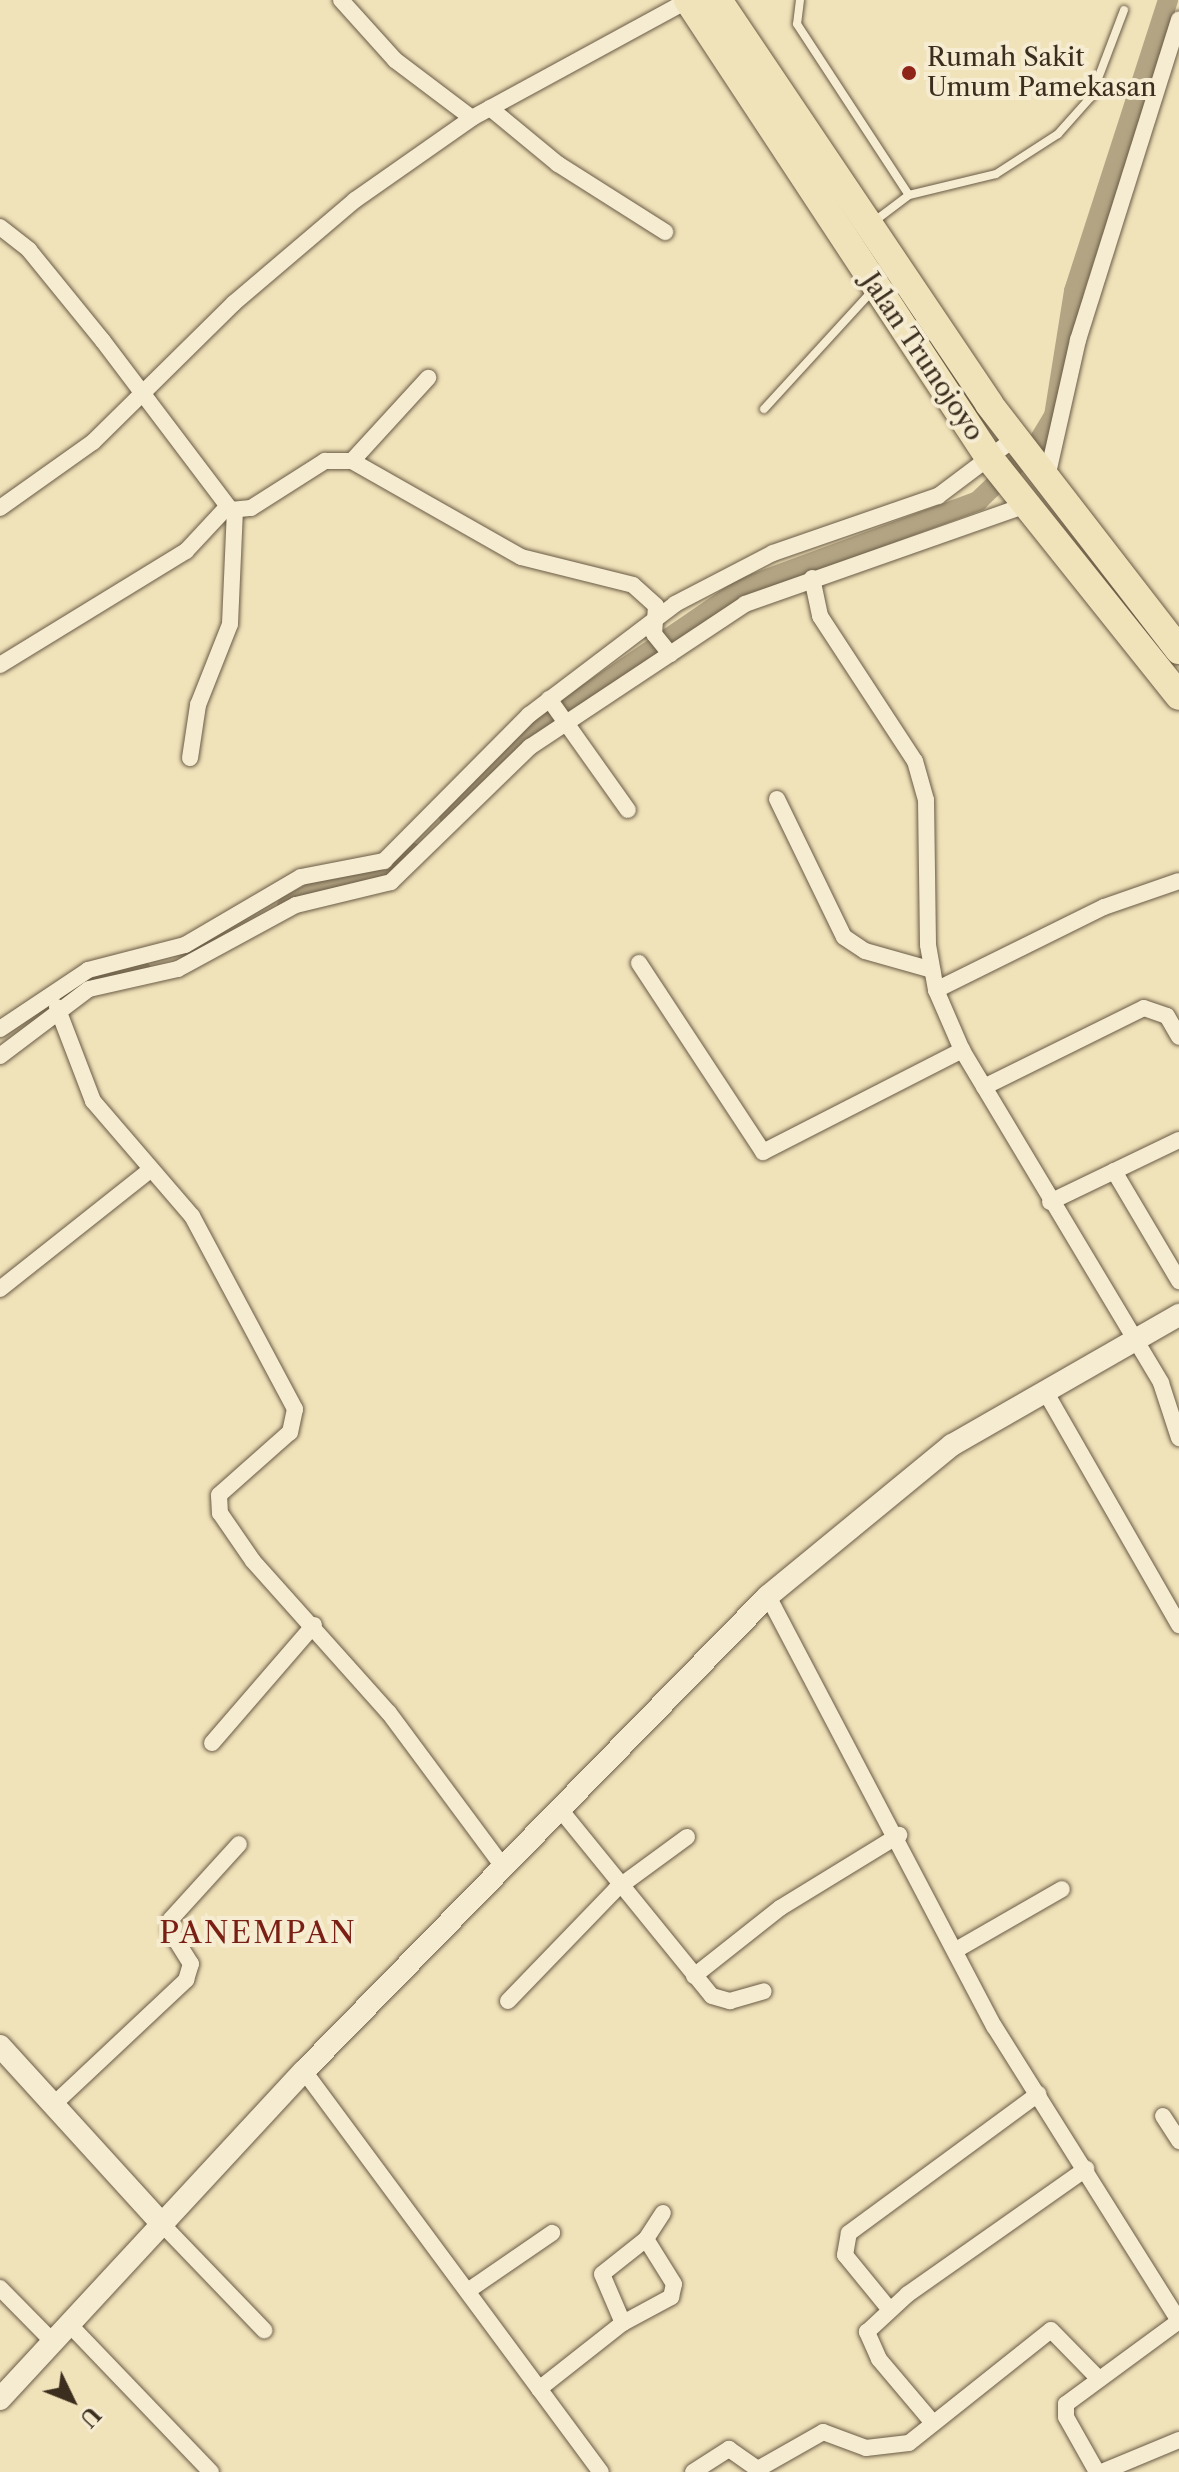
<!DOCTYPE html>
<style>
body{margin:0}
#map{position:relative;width:1179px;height:2472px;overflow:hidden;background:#f0e2b9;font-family:"Libre Caslon Text",serif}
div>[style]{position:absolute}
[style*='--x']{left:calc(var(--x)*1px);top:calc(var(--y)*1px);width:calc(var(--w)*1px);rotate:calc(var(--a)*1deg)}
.canal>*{height:20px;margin:-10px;padding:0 10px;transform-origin:10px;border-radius:10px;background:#b3a584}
.roads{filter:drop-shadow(0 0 2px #695b45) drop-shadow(0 0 2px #695b45)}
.lane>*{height:8px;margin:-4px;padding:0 4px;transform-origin:4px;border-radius:4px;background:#f5ecd2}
.street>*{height:16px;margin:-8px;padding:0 8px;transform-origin:8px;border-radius:8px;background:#f5ecd2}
.secondary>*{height:22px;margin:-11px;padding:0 11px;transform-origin:11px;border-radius:11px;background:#f5ecd2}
.highway>*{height:28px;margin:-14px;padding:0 14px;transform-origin:14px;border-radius:14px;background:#f0e2b9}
.dots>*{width:22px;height:22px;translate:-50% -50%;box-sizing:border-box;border:4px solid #f5ecd2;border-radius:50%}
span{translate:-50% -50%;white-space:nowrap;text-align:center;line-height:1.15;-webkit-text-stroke:8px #f5ecd2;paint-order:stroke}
.poi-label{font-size:26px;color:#3c2e1e}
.left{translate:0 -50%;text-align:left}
.street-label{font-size:26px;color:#3c2e1e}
.quarter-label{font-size:30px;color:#7a1f14;letter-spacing:2px}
.north{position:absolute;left:32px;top:2360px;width:80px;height:80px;-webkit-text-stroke:6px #f5ecd2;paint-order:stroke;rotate:133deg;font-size:22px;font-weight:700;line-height:32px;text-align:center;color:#3c2e1e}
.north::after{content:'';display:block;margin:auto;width:28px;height:36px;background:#3c2e1e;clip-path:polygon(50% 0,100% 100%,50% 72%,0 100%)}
</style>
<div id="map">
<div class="canal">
<i style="--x:449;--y:816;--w:110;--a:-46.5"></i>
<i style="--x:525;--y:736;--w:263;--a:-34.3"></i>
<i style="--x:742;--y:588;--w:252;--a:-20.2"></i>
<i style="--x:978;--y:501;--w:82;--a:-44"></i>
<i style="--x:1037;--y:444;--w:33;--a:-59"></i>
<i style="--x:1054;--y:416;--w:127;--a:-80.9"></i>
<i style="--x:1074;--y:291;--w:306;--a:-72.1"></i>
<i style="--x:287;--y:906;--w:47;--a:-28.2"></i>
<i style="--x:328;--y:884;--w:42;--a:-5.4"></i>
<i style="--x:370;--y:880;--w:51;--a:-32.1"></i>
<i style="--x:72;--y:995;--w:32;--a:-34"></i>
<i style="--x:99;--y:977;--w:43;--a:-7.9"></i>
</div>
<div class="roads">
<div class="lane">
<i style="--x:800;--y:0;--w:24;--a:97"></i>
<i style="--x:797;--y:24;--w:204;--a:56.8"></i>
<i style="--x:872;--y:223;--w:46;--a:-37.1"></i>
<i style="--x:909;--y:195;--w:89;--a:-13.6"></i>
<i style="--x:996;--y:174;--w:74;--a:-32.8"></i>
<i style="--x:1058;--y:134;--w:50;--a:-48.3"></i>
<i style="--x:1091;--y:97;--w:93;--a:-69.2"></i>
<i style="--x:764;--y:409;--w:161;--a:-47.5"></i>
</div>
<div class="street">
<i style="--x:341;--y:0;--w:81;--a:48"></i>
<i style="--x:395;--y:60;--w:96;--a:37"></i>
<i style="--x:490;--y:108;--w:88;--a:39.5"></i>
<i style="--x:558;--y:164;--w:127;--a:32.4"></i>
<i style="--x:0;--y:227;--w:37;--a:38"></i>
<i style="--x:29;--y:250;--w:117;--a:50.9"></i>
<i style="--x:103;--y:341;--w:212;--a:52.9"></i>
<i style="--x:231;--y:510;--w:20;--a:-6"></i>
<i style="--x:251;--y:508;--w:88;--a:-32.4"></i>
<i style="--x:325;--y:461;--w:27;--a:0"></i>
<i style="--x:352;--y:461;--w:194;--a:29.6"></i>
<i style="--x:521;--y:557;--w:115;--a:14"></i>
<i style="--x:633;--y:585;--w:31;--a:42"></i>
<i style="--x:656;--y:606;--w:28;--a:94"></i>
<i style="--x:654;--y:634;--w:26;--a:51"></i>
<i style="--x:352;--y:461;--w:113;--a:-47.5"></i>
<i style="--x:1046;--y:482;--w:146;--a:-77.3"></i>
<i style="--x:1078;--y:340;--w:336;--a:-72.5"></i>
<i style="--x:0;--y:508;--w:114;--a:-35.4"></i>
<i style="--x:93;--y:442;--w:198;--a:-44.6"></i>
<i style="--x:234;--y:303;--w:159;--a:-40.4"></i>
<i style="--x:355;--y:200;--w:143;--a:-35"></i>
<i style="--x:472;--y:118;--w:246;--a:-28.6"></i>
<i style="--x:812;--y:578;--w:39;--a:78"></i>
<i style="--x:820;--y:616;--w:173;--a:56.8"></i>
<i style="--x:915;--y:761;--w:41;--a:74.2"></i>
<i style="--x:926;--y:800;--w:145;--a:89.2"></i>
<i style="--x:928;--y:945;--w:46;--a:79.9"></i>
<i style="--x:936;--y:990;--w:65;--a:66.6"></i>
<i style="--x:0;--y:665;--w:218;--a:-31.5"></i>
<i style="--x:186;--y:551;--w:60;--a:-47"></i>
<i style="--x:549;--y:699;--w:136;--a:54.6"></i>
<i style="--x:190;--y:758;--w:54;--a:-81.4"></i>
<i style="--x:198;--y:705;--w:87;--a:-68.4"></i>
<i style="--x:230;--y:624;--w:113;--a:-87.5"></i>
<i style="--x:777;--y:799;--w:153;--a:64.1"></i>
<i style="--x:844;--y:937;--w:25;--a:34"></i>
<i style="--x:865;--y:951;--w:70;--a:15.8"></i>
<i style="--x:639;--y:963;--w:226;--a:56.7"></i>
<i style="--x:763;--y:1152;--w:224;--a:-27.1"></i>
<i style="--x:962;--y:1050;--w:388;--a:59.1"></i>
<i style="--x:1161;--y:1383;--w:58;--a:71.9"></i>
<i style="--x:936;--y:990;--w:187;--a:-26.3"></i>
<i style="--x:1104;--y:907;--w:79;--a:-19.1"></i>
<i style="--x:57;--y:1007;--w:101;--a:69"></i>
<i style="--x:93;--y:1101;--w:152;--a:49.3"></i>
<i style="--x:192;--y:1216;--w:219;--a:61.9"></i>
<i style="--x:295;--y:1409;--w:24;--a:102"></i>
<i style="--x:290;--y:1432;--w:95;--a:138.4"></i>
<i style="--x:219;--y:1495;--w:18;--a:87"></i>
<i style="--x:220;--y:1513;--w:58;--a:55.5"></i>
<i style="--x:253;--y:1561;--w:204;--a:48.2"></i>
<i style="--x:389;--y:1713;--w:189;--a:53.4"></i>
<i style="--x:0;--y:1029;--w:106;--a:-33.8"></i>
<i style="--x:88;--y:970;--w:100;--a:-14.5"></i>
<i style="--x:185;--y:945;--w:134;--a:-30.4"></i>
<i style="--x:301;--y:877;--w:85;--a:-10.9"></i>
<i style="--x:384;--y:861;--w:206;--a:-45.2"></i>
<i style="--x:529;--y:715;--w:183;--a:-37.2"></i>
<i style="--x:675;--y:604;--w:110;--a:-27.5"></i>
<i style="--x:773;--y:553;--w:175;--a:-19.1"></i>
<i style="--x:938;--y:496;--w:95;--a:-36.9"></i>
<i style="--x:0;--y:1056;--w:111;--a:-37"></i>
<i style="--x:89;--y:989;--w:91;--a:-12.7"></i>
<i style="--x:178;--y:969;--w:134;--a:-28.5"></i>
<i style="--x:296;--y:905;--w:98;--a:-13.6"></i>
<i style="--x:391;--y:882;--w:194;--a:-44.2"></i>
<i style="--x:530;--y:747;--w:258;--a:-33.6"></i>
<i style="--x:745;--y:604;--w:298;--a:-19.4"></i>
<i style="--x:984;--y:1087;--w:178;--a:-26.3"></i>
<i style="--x:1144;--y:1008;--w:24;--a:19"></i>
<i style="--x:1167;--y:1016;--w:24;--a:60"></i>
<i style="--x:1114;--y:1171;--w:128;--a:59.4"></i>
<i style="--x:1050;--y:1202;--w:143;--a:-25.7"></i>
<i style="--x:0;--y:1289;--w:190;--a:-38.4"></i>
<i style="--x:1045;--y:1391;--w:270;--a:60.2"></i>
<i style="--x:768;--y:1596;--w:486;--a:62.3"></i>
<i style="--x:994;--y:2026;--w:348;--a:57.9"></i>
<i style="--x:212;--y:1743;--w:156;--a:-49.2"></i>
<i style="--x:559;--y:1808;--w:242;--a:50.9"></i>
<i style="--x:712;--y:1996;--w:19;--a:16"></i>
<i style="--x:730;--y:2001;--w:35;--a:-16"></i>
<i style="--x:956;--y:1950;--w:122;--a:-29.9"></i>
<i style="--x:694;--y:1976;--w:110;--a:-38.3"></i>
<i style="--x:780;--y:1908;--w:140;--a:-31.5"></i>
<i style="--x:508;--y:2001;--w:156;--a:-46"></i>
<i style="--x:616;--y:1889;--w:88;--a:-36.2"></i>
<i style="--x:304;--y:2071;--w:499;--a:53.5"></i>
<i style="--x:53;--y:2105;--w:183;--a:-43.2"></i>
<i style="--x:186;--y:1980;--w:17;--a:-73"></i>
<i style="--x:191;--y:1964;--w:39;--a:-122"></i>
<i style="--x:170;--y:1931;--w:12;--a:-85"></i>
<i style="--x:171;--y:1919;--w:101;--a:-47.8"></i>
<i style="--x:1163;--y:2116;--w:30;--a:57"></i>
<i style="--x:161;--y:2223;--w:149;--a:46.1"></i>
<i style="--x:0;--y:2288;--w:76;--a:45.5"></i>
<i style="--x:469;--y:2290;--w:101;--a:-34.5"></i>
<i style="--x:890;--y:2310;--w:71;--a:-129.3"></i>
<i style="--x:845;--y:2255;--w:22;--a:-80"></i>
<i style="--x:849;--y:2233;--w:235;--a:-36.3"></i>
<i style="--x:623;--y:2323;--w:53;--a:-113.2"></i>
<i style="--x:602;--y:2274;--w:56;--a:-38.5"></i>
<i style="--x:646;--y:2239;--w:31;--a:-57"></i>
<i style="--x:69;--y:2324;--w:205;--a:46.2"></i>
<i style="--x:539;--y:2389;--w:107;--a:-38.2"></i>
<i style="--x:623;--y:2323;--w:55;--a:-28.4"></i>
<i style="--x:671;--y:2297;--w:13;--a:-77"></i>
<i style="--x:674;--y:2284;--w:53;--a:-121.9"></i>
<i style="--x:933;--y:2423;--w:84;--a:-130.2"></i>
<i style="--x:879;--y:2359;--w:30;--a:-114"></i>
<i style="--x:867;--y:2332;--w:56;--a:-42.8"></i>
<i style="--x:908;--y:2294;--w:218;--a:-35.1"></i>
<i style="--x:693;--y:2472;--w:43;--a:-32.6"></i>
<i style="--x:729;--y:2449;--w:35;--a:35"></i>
<i style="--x:758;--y:2469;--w:75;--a:-29.6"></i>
<i style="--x:823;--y:2432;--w:46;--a:20.4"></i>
<i style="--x:866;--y:2448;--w:43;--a:-6.6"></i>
<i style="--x:909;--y:2443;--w:181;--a:-38.5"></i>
<i style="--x:1051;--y:2330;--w:67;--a:45.6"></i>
<i style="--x:1097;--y:2472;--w:63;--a:-119.4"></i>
<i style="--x:1066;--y:2417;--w:13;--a:-90"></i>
<i style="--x:1066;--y:2404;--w:140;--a:-36.3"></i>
<i style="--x:1102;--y:2472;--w:83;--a:-22.6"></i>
</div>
<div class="secondary">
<i style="--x:0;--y:2046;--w:239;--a:47.7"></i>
<i style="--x:0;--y:2399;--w:447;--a:-47.2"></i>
<i style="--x:304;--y:2071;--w:664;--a:-45.67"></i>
<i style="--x:768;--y:1596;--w:238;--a:-39.4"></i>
<i style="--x:952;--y:1445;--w:262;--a:-29.8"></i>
</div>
<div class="highway">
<i style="--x:688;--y:0;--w:549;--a:56.66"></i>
<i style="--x:990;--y:459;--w:303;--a:51.4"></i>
<i style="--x:718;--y:0;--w:486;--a:56.1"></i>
<i style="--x:989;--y:404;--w:311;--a:52.3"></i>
</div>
</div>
<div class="dots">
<i style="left:909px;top:73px;background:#8f2418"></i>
</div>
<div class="poi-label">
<span class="left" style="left:927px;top:73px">Rumah Sakit<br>Umum Pamekasan</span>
</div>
<div class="street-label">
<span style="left:922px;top:357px;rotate:56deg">Jalan Trunojoyo</span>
</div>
<div class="quarter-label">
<span style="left:258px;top:1933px">PANEMPAN</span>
</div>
<div class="north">U</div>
</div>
